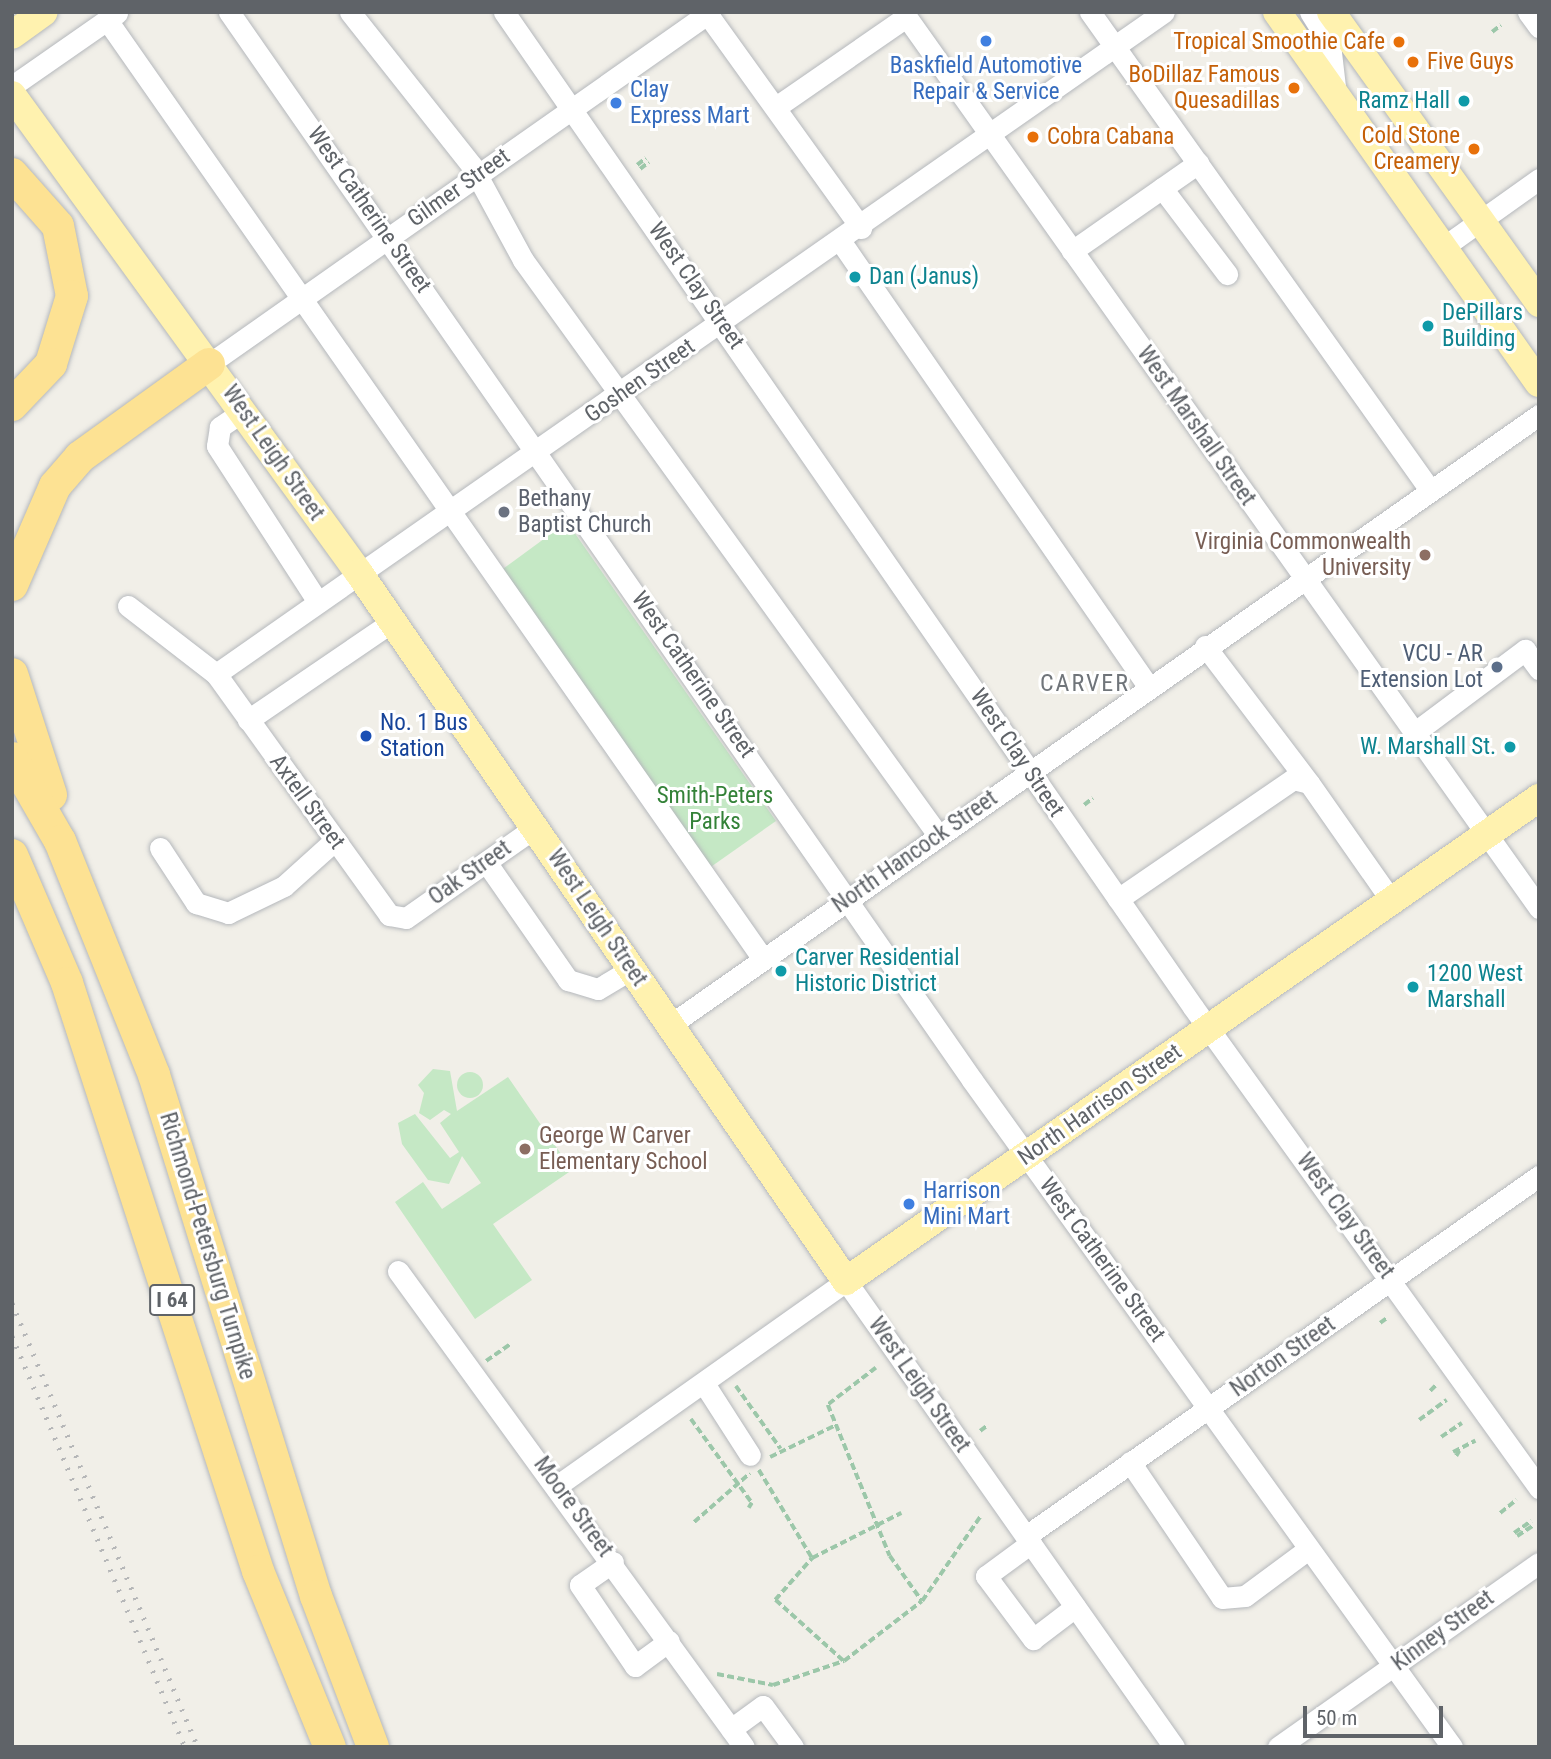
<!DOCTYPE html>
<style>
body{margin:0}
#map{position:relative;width:1551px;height:1759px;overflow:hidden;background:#f1efe8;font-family:"Roboto Condensed",sans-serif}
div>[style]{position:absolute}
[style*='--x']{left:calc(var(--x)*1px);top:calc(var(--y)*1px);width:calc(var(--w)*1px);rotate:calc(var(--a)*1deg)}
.green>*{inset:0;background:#c5e8c5}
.round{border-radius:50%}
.path>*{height:3.5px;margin-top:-1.75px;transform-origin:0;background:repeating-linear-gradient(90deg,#9cc7a9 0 7px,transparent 0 10.5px)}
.roads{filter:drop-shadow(0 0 2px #b5b8bc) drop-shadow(0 0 2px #b5b8bc)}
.minor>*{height:21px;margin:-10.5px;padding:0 10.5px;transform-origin:10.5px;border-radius:10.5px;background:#fff}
.major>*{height:28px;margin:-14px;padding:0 14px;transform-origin:14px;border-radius:14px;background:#fff2af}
.highway>*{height:32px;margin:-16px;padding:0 16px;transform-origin:16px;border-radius:16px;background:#fde293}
.rail>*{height:5px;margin-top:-2.5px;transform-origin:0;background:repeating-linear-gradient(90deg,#b6b7b8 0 2px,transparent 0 11px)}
.dots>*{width:19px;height:19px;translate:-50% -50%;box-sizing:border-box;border:4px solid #fff;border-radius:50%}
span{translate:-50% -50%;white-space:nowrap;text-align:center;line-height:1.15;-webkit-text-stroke:6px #fff;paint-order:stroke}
.shield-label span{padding:2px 5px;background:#fff;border:2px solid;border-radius:5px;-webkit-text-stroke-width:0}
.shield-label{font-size:21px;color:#5f6368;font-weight:700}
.food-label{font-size:23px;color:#c56008}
.right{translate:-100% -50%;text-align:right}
.left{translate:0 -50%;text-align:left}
.shop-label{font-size:23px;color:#366cbe}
.culture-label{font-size:23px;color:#0d838f}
.street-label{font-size:23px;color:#5f6368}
.worship-label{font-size:23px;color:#5b616d}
.education-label{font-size:23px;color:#785e54}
.service-label{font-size:23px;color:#4e5e75}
.transit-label{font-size:23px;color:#164399}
.park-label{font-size:23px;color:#348238}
.neighbourhood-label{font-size:24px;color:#70757a;letter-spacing:2px}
.frame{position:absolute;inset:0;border:14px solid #5f6368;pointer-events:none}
.scale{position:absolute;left:1303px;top:1706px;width:140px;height:32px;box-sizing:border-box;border:4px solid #5f6368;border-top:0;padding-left:9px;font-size:21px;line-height:24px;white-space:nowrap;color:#5f6368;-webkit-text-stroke:5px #fff;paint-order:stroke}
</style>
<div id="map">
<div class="green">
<i style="clip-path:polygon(567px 522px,776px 821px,705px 871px,500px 571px)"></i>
<i style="clip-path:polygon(433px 1069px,450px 1071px,457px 1111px,508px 1077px,572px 1170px,493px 1224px,532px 1280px,475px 1319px,395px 1202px,423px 1182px,442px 1209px,481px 1183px,462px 1156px,449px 1184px,428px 1180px,402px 1144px,398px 1123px,415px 1114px,450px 1158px,459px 1152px,440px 1123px,451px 1114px,444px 1110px,430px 1120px,419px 1113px,424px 1093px,418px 1085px)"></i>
<i class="round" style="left:457px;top:1072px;width:26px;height:26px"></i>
</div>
<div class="path">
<i style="--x:1492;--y:32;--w:11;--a:-38"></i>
<i style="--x:637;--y:165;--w:11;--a:-38"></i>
<i style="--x:640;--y:169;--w:11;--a:-38"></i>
<i style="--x:1084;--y:805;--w:11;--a:-38"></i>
<i style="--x:1380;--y:1323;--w:9;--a:-36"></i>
<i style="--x:486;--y:1361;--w:29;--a:-35"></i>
<i style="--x:876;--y:1368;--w:61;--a:142.4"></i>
<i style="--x:828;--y:1405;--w:163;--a:67.7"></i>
<i style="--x:890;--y:1556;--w:55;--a:54.6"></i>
<i style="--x:736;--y:1386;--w:77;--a:54.5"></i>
<i style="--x:1430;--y:1391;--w:8;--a:-45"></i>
<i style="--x:691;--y:1419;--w:104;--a:54"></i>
<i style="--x:752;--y:1503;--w:6;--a:121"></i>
<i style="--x:1419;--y:1420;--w:34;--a:-36"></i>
<i style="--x:980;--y:1431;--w:10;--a:-37"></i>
<i style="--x:1441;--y:1437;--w:25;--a:-34"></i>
<i style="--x:1453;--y:1452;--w:25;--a:-27"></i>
<i style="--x:1456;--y:1456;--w:6;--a:-59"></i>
<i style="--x:770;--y:1457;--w:71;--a:-25.8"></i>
<i style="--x:759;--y:1470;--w:103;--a:58.9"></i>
<i style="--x:1500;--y:1513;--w:21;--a:-39"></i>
<i style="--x:694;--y:1522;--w:74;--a:-41.2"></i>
<i style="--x:1514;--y:1533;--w:21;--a:-35"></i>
<i style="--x:1517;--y:1536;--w:20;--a:-33"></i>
<i style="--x:843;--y:1661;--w:91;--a:-138.1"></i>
<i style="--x:775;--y:1600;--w:56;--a:-48.6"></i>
<i style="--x:812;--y:1558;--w:100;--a:-26.8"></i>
<i style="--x:717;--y:1674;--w:57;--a:11.1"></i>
<i style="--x:773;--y:1685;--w:75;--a:-18.7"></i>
<i style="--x:844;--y:1661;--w:98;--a:-37.6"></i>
<i style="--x:922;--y:1601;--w:102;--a:-55.4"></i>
</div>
<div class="roads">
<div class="minor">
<i style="--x:229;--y:12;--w:1301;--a:55.17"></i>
<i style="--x:972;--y:1080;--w:822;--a:54.26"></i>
<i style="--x:350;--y:12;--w:196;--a:51.6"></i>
<i style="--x:472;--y:166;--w:107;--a:61.5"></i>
<i style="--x:523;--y:260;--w:709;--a:54.18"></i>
<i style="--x:504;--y:12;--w:1210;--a:55.3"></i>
<i style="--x:1193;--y:1007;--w:593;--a:54.27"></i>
<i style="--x:706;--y:12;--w:266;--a:54.3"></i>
<i style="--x:903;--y:12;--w:1099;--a:54.63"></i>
<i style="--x:1090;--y:12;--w:583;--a:54.57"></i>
<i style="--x:1310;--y:12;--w:38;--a:58"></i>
<i style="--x:1330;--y:44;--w:51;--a:83.3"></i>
<i style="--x:1528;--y:12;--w:19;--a:54"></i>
<i style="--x:107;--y:20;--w:1145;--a:55.06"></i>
<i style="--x:12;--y:86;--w:128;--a:-34.8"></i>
<i style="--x:776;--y:107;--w:158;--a:-34.7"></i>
<i style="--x:1162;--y:188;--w:108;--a:52.9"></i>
<i style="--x:841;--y:242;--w:540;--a:55.34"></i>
<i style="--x:1442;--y:248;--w:119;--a:-35.4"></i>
<i style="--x:1072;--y:251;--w:154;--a:-34.9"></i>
<i style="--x:209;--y:364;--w:612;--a:-35.09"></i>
<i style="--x:242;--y:412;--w:27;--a:146"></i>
<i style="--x:220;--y:427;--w:19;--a:99"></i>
<i style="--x:217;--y:446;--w:186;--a:57.1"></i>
<i style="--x:128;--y:606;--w:111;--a:37.7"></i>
<i style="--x:216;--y:674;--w:297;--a:54.3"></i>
<i style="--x:389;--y:915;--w:17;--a:10"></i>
<i style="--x:406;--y:918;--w:156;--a:-35.1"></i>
<i style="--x:1205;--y:646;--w:172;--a:52.8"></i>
<i style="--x:216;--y:674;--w:1156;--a:-34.93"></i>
<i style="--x:248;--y:720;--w:176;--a:-34.3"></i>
<i style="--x:1414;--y:733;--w:139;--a:-36.8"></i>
<i style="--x:1525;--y:650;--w:24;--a:54"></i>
<i style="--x:160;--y:848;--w:66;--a:56.8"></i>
<i style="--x:196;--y:903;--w:34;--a:17"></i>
<i style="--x:228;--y:913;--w:62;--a:-25.7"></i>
<i style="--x:284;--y:886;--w:69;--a:-42"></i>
<i style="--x:486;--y:862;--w:144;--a:55.2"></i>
<i style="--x:568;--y:980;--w:31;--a:17"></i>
<i style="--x:598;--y:989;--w:39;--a:-31"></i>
<i style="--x:1118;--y:899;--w:212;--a:-34.4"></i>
<i style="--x:1293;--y:779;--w:16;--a:14"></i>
<i style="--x:1309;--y:783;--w:143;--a:55"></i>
<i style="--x:670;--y:1025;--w:1062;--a:-35.07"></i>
<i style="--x:398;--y:1271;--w:588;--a:53.99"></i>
<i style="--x:705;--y:1385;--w:83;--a:57.3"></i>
<i style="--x:1130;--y:1462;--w:164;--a:55.9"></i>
<i style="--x:1222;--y:1598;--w:23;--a:-5"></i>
<i style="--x:1245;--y:1596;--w:77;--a:-36.6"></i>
<i style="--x:558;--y:1485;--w:353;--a:-35.3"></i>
<i style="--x:846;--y:1281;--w:570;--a:54.86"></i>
<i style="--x:1026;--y:1536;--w:627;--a:-35.06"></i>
<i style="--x:1031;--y:1543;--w:56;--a:143.7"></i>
<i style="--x:986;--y:1576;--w:79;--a:53.3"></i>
<i style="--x:1033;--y:1639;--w:53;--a:-37.3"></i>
<i style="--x:613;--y:1562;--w:40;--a:145.1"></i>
<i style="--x:580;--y:1585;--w:98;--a:55.8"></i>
<i style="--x:635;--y:1666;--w:42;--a:-36.3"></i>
<i style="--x:731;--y:1729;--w:39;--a:-36"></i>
<i style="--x:763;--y:1706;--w:51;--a:53.8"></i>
<i style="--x:1278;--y:1747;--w:319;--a:-35.2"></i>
</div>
<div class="major">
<i style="--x:1277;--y:12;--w:454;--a:54.8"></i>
<i style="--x:1331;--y:12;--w:358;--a:54.4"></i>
<i style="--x:12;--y:35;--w:39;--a:-36"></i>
<i style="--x:12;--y:95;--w:591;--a:54.02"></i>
<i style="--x:359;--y:573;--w:859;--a:55.48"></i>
<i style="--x:846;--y:1281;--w:845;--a:-34.88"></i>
</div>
<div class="highway">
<i style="--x:12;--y:174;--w:69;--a:48.5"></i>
<i style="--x:58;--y:226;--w:71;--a:78.7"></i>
<i style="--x:72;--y:296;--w:71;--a:107.2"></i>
<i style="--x:51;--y:364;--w:57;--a:133.6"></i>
<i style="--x:12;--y:585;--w:108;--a:-66.5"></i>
<i style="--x:55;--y:486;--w:38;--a:-49"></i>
<i style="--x:80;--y:457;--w:159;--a:-35.8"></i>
<i style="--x:12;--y:674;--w:127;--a:72.1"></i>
<i style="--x:12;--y:758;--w:96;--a:60"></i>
<i style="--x:60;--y:841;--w:252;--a:68.1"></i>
<i style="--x:154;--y:1075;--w:546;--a:72.73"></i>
<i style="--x:316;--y:1596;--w:161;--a:69.3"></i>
<i style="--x:12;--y:855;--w:139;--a:66.7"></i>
<i style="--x:67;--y:983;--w:618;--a:72"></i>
<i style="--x:258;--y:1571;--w:190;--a:67.8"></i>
</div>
</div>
<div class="rail">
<i style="--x:12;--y:1303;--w:481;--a:67.3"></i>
<i style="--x:12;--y:1336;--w:446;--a:67.2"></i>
</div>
<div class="dots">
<i style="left:986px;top:41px;background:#3f7fe0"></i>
<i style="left:1399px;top:42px;background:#e8710a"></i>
<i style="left:1413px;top:62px;background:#e8710a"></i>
<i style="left:1294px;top:88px;background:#e8710a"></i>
<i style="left:1464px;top:101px;background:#0f9aa8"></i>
<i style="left:616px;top:103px;background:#3f7fe0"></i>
<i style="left:1033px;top:137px;background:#e8710a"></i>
<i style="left:1474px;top:149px;background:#e8710a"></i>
<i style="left:855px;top:277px;background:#0f9aa8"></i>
<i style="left:1428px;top:326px;background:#0f9aa8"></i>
<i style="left:504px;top:512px;background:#6b7280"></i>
<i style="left:1425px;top:555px;background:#8d6e63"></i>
<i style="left:1497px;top:667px;background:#5c6f8a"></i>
<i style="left:366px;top:736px;background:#1a4fb4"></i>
<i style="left:1510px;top:747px;background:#0f9aa8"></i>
<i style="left:781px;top:971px;background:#0f9aa8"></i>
<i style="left:1413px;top:987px;background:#0f9aa8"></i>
<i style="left:525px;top:1149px;background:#8d6e63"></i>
<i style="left:909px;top:1204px;background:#3f7fe0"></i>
</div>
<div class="shield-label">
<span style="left:172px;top:1300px">I 64</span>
</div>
<div class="food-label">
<span class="right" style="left:1385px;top:42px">Tropical Smoothie Cafe</span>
<span class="left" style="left:1427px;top:62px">Five Guys</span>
<span class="right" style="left:1280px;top:88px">BoDillaz Famous<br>Quesadillas</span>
<span class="right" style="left:1460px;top:149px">Cold Stone<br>Creamery</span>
<span class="left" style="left:1047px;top:137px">Cobra Cabana</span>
</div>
<div class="shop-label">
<span style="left:986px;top:79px">Baskfield Automotive<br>Repair &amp; Service</span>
<span class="left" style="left:630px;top:103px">Clay<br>Express Mart</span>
<span class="left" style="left:923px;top:1204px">Harrison<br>Mini Mart</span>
</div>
<div class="culture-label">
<span class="right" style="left:1450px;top:101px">Ramz Hall</span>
<span class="left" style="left:869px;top:277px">Dan (Janus)</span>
<span class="left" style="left:1442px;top:326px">DePillars<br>Building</span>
<span class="right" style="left:1496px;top:747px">W. Marshall St.</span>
<span class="left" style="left:795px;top:971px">Carver Residential<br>Historic District</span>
<span class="left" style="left:1427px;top:987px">1200 West<br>Marshall</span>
</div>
<div class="street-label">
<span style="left:459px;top:188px;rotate:-35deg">Gilmer Street</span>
<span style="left:369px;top:210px;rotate:55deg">West Catherine Street</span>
<span style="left:696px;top:286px;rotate:55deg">West Clay Street</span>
<span style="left:640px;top:381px;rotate:-35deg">Goshen Street</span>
<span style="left:1196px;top:426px;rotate:55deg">West Marshall Street</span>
<span style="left:273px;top:453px;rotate:55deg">West Leigh Street</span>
<span style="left:693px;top:675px;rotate:55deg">West Catherine Street</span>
<span style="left:1017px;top:753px;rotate:56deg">West Clay Street</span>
<span style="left:307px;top:802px;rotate:54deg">Axtell Street</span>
<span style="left:915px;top:852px;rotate:-35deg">North Hancock Street</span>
<span style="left:470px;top:873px;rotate:-35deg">Oak Street</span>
<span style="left:597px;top:918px;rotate:56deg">West Leigh Street</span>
<span style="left:1100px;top:1105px;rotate:-35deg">North Harrison Street</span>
<span style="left:1345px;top:1216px;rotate:54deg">West Clay Street</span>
<span style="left:207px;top:1246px;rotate:73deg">Richmond-Petersburg Turnpike</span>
<span style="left:1102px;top:1260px;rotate:54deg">West Catherine Street</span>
<span style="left:1283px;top:1357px;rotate:-35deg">Norton Street</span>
<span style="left:919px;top:1385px;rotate:55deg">West Leigh Street</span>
<span style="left:573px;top:1507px;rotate:54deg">Moore Street</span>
<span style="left:1443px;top:1631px;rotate:-36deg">Kinney Street</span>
</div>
<div class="worship-label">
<span class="left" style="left:518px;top:512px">Bethany<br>Baptist Church</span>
</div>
<div class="education-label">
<span class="right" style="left:1411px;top:555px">Virginia Commonwealth<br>University</span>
<span class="left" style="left:539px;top:1149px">George W Carver<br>Elementary School</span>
</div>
<div class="service-label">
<span class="right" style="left:1483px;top:667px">VCU - AR<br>Extension Lot</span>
</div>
<div class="transit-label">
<span class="left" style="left:380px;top:736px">No. 1 Bus<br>Station</span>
</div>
<div class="park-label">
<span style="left:715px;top:809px">Smith-Peters<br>Parks</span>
</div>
<div class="neighbourhood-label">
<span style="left:1085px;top:684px">CARVER</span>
</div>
<div class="frame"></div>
<div class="scale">50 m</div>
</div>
